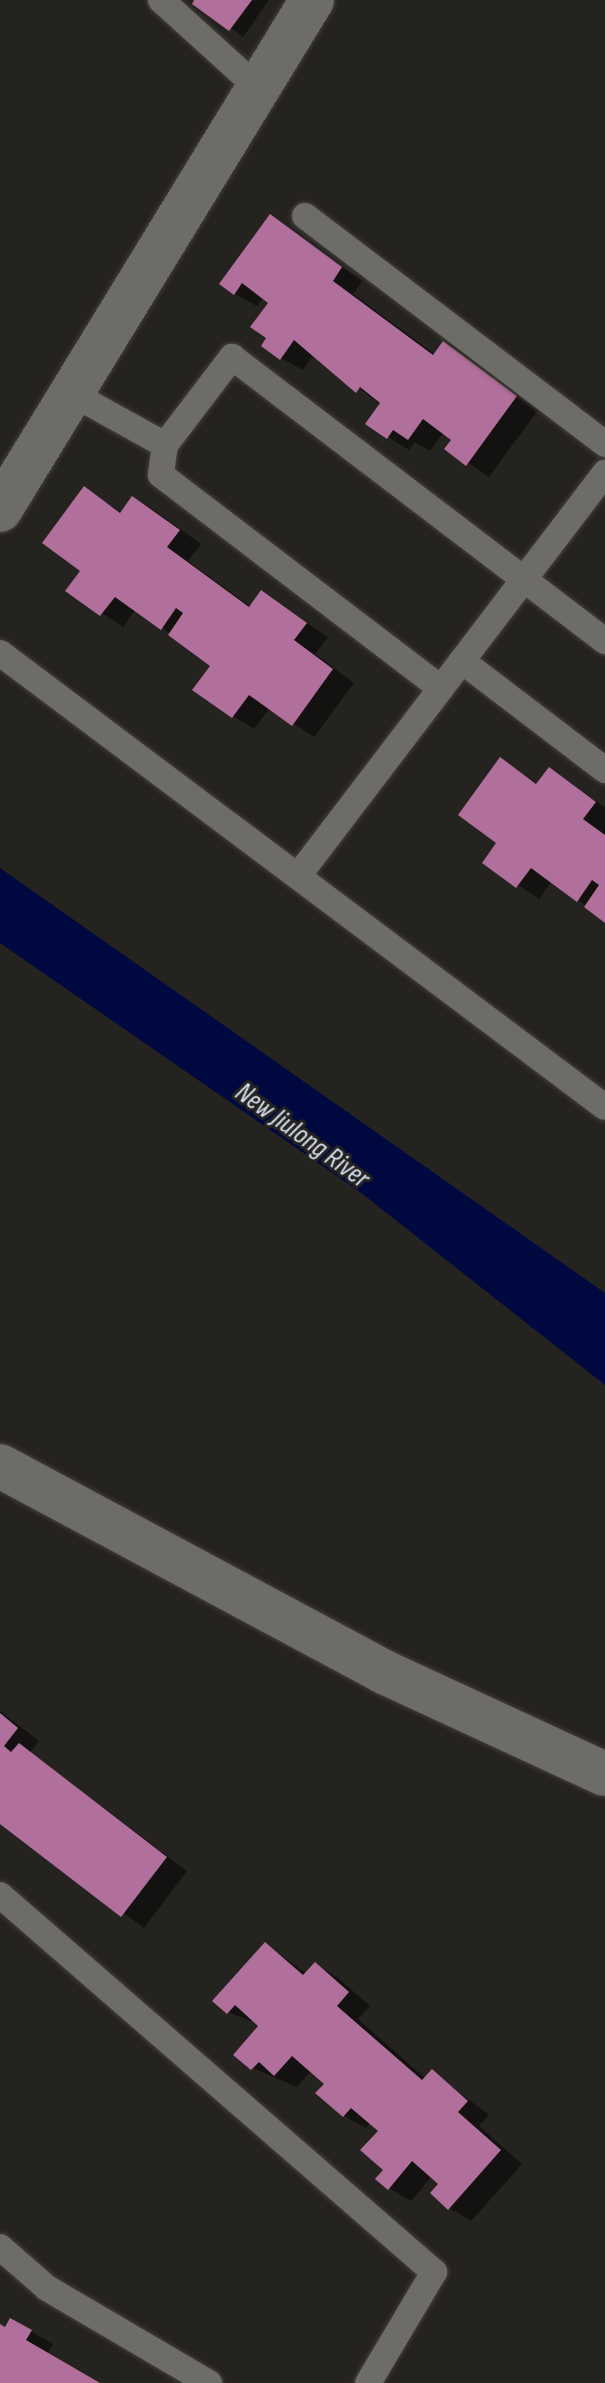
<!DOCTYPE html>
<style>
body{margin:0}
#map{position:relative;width:605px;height:2383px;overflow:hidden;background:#25231f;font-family:"Sofia Sans Condensed",sans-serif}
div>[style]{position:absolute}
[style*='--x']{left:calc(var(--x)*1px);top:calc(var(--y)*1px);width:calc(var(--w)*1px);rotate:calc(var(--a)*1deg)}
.water>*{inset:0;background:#00093f}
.shadow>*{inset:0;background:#0007}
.building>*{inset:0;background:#b16f9b}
.roads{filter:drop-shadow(0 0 2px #413f3c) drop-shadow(0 0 2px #413f3c)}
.service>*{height:26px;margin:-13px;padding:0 13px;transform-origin:13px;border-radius:13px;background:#6e6c67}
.minor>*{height:44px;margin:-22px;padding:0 22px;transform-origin:22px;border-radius:22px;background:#6e6c67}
.tertiary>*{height:44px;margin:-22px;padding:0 22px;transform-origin:22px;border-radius:22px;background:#6e6c67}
span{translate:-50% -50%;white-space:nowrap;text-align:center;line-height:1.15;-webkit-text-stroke:6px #25231f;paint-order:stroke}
.water-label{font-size:28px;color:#d6dff1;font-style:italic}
</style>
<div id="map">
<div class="water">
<i style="clip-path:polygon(0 868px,605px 1293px,605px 1385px,360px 1192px,0 943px)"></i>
</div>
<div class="shadow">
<i style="clip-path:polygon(196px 0,269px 0,243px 37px)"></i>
<i style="clip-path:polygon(271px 217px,362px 281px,353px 294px,436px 355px,444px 344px,538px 410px,489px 477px,447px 449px,454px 439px,444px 432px,430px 451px,415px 442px,409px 450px,388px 437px,381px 405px,314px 354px,303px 370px,281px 358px,269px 338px,271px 302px,263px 297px,257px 306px,235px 294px)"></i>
<i style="clip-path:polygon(85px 489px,121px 512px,133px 498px,155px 511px,201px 544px,188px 561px,251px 607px,262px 593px,328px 637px,315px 654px,354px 683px,314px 737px,270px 708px,254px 729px,233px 716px,212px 665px,171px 634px,136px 609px,123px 627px,68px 591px,83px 571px)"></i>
<i style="clip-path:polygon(501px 760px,538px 784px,549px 770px,605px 807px,605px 920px,552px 881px,539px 899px,485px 862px,499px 843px)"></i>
<i style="clip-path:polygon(0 1711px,39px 1741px,30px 1752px,187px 1871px,144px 1928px,0 1821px)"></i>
<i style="clip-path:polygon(266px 1944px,307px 1974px,316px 1965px,337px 1977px,370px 2006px,358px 2019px,426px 2079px,432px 2072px,489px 2115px,479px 2126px,522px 2164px,471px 2221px,449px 2208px,441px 2184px,432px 2176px,411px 2201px,389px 2188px,381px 2131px,371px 2122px,366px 2128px,344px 2116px,318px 2093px,327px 2083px,312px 2070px,297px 2087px,252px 2068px,261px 2025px,228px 2012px)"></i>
<i style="clip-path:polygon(11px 2320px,53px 2344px,47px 2354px,96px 2383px,0 2383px,0 2326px,6px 2329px)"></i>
</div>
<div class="building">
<i style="clip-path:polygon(194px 0,252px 0,229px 31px,192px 4px)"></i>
<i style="clip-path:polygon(270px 214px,342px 267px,333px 281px,433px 355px,443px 341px,517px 396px,466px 466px,444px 449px,451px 440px,423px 419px,408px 440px,393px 430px,387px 439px,365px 424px,380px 403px,360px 387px,356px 393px,294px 340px,280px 360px,261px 346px,266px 338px,250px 327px,268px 303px,242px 283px,234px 295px,219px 284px)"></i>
<i style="clip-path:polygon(84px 486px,120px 513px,132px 496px,180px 530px,167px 547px,249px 607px,261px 590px,307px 623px,294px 640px,333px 669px,292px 726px,249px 695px,232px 718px,192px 690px,210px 666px,168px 635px,183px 613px,176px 608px,161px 630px,115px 597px,100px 616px,65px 591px,80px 571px,42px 543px)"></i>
<i style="clip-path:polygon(500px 757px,536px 784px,549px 767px,596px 802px,583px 819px,605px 835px,605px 923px,584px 907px,599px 885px,592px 880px,577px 902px,531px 868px,516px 888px,482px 863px,496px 843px,458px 815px)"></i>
<i style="clip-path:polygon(0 1713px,18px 1728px,4px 1746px,11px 1752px,19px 1743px,167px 1857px,121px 1917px,0 1824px)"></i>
<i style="clip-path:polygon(265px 1942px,303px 1975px,315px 1962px,349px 1992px,337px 2006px,422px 2080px,432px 2069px,468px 2101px,458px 2112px,501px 2150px,448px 2210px,430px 2193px,438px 2184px,412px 2161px,388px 2190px,375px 2179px,383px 2170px,360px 2150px,378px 2131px,351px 2108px,343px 2117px,315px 2093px,324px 2084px,292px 2056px,274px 2076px,259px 2062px,251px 2070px,233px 2055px,258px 2026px,235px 2005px,227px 2014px,212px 2001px)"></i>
<i style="clip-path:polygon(10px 2318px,32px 2330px,26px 2340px,100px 2383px,0 2383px,0 2324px,5px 2327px)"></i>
</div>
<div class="roads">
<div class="service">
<i style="--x:161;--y:0;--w:132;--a:42.2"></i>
<i style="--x:305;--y:216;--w:377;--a:37.2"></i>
<i style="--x:73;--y:394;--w:105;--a:29"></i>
<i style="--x:165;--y:445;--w:111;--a:-52.7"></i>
<i style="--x:232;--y:357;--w:469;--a:37.3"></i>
<i style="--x:165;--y:445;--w:30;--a:98"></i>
<i style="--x:161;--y:475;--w:352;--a:37.3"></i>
<i style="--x:0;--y:653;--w:756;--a:36.89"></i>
<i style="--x:462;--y:661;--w:180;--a:37.3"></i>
<i style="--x:298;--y:876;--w:507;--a:-52.7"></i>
<i style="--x:0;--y:1895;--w:575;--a:40.98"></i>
<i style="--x:434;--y:2272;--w:129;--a:120.7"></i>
<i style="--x:0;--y:2247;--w:62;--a:41.1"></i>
<i style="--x:47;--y:2288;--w:188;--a:30.4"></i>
</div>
<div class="minor">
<i style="--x:0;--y:510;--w:598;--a:-58.54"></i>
</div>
<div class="tertiary">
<i style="--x:0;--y:1466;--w:436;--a:28.2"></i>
<i style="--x:384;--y:1672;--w:243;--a:24.8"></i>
</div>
</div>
<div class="water-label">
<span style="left:302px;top:1136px;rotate:36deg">New Jiulong River</span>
</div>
</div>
